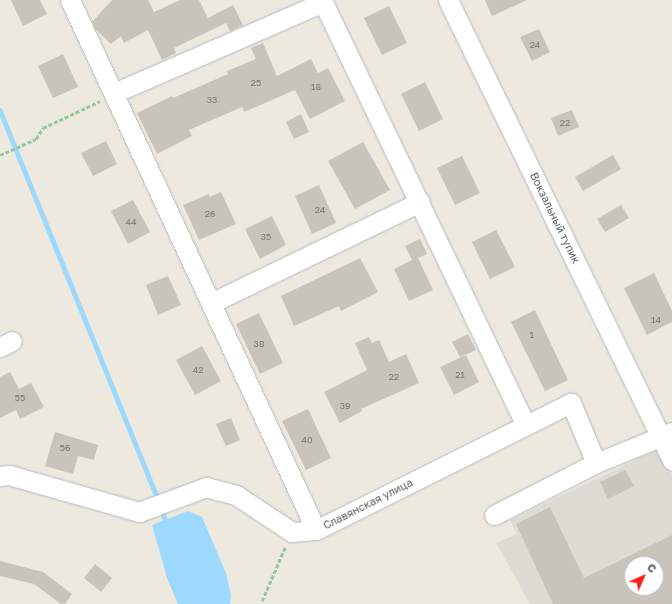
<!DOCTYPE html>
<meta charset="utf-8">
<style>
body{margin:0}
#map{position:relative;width:672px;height:604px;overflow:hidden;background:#ede9df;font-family:"Golos Text",sans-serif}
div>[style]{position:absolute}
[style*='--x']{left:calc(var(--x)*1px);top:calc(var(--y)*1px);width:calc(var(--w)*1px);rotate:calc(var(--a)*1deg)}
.industrial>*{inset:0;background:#dddbd4}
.water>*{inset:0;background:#9dd9ff}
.stream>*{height:4.5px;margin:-2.25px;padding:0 2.25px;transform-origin:2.25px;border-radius:2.25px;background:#9dd9ff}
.building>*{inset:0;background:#c8c4bc}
.path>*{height:2.5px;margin-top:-1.25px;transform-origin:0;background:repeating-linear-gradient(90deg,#92c99e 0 4px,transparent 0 6px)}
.roads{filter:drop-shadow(0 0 1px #b5b9be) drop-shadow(0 0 1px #b5b9be)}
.minor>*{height:19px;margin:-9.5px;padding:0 9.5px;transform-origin:9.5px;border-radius:9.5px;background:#fff}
span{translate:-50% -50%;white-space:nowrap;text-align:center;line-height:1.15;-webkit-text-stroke:4px #fff;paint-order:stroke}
.number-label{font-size:9px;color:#747778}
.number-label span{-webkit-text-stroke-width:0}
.street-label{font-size:11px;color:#585d62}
.north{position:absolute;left:624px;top:556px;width:40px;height:40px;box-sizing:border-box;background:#fff;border:1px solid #bcbec0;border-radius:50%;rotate:45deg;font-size:11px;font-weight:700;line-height:16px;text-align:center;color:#585d62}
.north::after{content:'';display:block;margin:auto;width:14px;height:18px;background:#f91f19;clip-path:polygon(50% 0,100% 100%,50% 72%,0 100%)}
</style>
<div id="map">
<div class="industrial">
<i style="clip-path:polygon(evenodd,659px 449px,672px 475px,672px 604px,530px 604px,496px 543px,517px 534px,510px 520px,659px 449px,632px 564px,656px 564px,656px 588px,632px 588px,632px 564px)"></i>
</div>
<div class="water">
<i style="clip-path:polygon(188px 511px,202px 517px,226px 573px,231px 595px,230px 604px,178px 604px,167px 578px,152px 525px)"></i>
</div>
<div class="stream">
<i style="--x:0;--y:110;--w:421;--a:67.9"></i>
<i style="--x:161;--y:509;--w:16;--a:68"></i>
</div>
<div class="building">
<i style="clip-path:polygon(11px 0,40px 0,47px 14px,23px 26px)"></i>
<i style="clip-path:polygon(112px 0,148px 0,154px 12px,180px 0,199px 0,208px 18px,233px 5px,243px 25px,230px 31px,226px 23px,174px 48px,176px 53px,162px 60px,148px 30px,124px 43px,121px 36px,111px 44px,96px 30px,92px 22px)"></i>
<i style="clip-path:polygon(485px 0,527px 0,492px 16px)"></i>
<i style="clip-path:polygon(389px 6px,407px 43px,382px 55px,364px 18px)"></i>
<i style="clip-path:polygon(539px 29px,550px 52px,532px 61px,520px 37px)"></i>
<i style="clip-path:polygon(263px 43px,277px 76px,311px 59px,318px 73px,328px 68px,345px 101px,310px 119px,295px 90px,244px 112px,242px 107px,189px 130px,192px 136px,157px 154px,137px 113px,172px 96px,173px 98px,228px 74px,227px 71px,256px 59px,251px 48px)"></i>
<i style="clip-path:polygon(63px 54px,78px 87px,53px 98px,38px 66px)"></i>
<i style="clip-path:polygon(425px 82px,443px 119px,419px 131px,401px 94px)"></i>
<i style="clip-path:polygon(572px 110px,579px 127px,558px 136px,551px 118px)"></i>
<i style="clip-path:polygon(301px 114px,309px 132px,294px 139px,286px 122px)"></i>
<i style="clip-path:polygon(106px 141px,117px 164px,93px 176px,81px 153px)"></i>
<i style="clip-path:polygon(363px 142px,390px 190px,355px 209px,328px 161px)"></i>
<i style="clip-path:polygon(613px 155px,621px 169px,583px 191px,575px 177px)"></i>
<i style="clip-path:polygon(462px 156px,480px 193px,455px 205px,437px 168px)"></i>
<i style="clip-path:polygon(319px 185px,336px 223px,312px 234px,295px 196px)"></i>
<i style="clip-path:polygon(221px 192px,236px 224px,199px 240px,183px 205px,209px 194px,210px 197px)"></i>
<i style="clip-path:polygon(133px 200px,150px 232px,128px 244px,111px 211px)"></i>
<i style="clip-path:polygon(621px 205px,629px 218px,605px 232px,597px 219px)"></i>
<i style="clip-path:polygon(272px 216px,286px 245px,260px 259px,245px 229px)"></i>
<i style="clip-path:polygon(496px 230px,515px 267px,490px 279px,472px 242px)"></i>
<i style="clip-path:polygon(420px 239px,427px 254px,418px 258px,433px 290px,409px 301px,394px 269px,412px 260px,405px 246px)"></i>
<i style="clip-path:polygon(360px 258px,378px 292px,341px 311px,339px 306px,294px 326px,281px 296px)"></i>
<i style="clip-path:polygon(654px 273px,672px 311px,672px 322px,647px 335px,624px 288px)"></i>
<i style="clip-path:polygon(168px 276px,181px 305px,158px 315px,146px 285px)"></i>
<i style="clip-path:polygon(535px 310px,568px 380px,545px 391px,511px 322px)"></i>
<i style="clip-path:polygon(259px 313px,283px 363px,260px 374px,236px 324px)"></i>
<i style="clip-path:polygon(468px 334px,476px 350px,460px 357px,452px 342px)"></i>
<i style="clip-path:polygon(369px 337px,372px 343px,379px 340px,389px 362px,406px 354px,419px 383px,361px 409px,362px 411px,340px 423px,324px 392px,367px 370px,355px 343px)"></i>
<i style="clip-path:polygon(202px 346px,221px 381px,195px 395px,176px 360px)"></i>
<i style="clip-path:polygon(466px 355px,479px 382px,454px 395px,440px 367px)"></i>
<i style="clip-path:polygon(10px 372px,19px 389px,31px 383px,44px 407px,20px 419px,16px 410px,0 418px,0 377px)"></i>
<i style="clip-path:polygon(308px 409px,331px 458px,306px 470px,282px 421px)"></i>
<i style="clip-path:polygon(231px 418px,240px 440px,226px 446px,216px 424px)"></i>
<i style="clip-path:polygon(55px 432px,98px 445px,94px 460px,78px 456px,73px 474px,45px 466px)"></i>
<i style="clip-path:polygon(625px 470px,634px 486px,608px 499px,600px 482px)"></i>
<i style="clip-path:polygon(evenodd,550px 507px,584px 578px,672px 535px,672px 604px,553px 604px,516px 524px,550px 507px,632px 564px,656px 564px,656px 588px,632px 588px,632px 564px)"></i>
<i style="clip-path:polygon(0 561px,43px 572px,72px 594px,65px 604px,61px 604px,34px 584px,0 576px)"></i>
<i style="clip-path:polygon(95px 564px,112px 578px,101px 592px,84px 578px)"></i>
</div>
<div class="path">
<i style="--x:0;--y:155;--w:39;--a:-24"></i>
<i style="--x:36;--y:139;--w:13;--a:-58"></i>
<i style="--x:43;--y:128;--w:63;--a:-25.3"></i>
<i style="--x:262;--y:601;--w:59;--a:-66.9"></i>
</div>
<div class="roads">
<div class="minor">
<i style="--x:70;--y:0;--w:584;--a:65.1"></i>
<i style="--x:322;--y:0;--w:471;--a:64.4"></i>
<i style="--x:448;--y:0;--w:512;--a:64.04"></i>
<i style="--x:114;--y:93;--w:228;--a:-23.5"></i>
<i style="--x:211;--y:303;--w:232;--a:-25.8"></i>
<i style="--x:0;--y:347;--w:13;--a:-27"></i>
<i style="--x:0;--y:476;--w:9;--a:-6"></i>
<i style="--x:9;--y:475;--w:135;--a:15.9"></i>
<i style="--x:139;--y:512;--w:72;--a:-20.5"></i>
<i style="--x:206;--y:487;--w:31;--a:15"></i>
<i style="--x:236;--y:495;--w:67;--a:33.5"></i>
<i style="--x:292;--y:532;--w:24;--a:-5"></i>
<i style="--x:316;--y:530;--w:285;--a:-26.5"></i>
<i style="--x:571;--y:403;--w:65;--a:67.4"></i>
<i style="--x:494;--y:515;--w:114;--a:-27"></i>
<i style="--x:596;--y:463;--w:82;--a:-22.2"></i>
</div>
</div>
<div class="number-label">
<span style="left:535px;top:45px">24</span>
<span style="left:256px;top:83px">25</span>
<span style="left:316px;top:87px">18</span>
<span style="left:212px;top:100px">33</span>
<span style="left:565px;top:123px">22</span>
<span style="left:320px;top:210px">24</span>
<span style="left:210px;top:214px">26</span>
<span style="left:131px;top:222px">44</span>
<span style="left:266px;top:237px">35</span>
<span style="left:656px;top:320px">14</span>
<span style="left:532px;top:335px">1</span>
<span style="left:259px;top:344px">38</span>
<span style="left:198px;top:370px">42</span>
<span style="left:460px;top:375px">21</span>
<span style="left:394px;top:377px">22</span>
<span style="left:20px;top:398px">55</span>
<span style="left:345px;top:406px">39</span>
<span style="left:307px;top:440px">40</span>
<span style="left:65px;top:448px">56</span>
</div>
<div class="street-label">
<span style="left:555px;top:218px;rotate:64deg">Вокзальный тупик</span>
<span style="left:368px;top:504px;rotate:-27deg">Славянская улица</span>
</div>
<div class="north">С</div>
</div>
